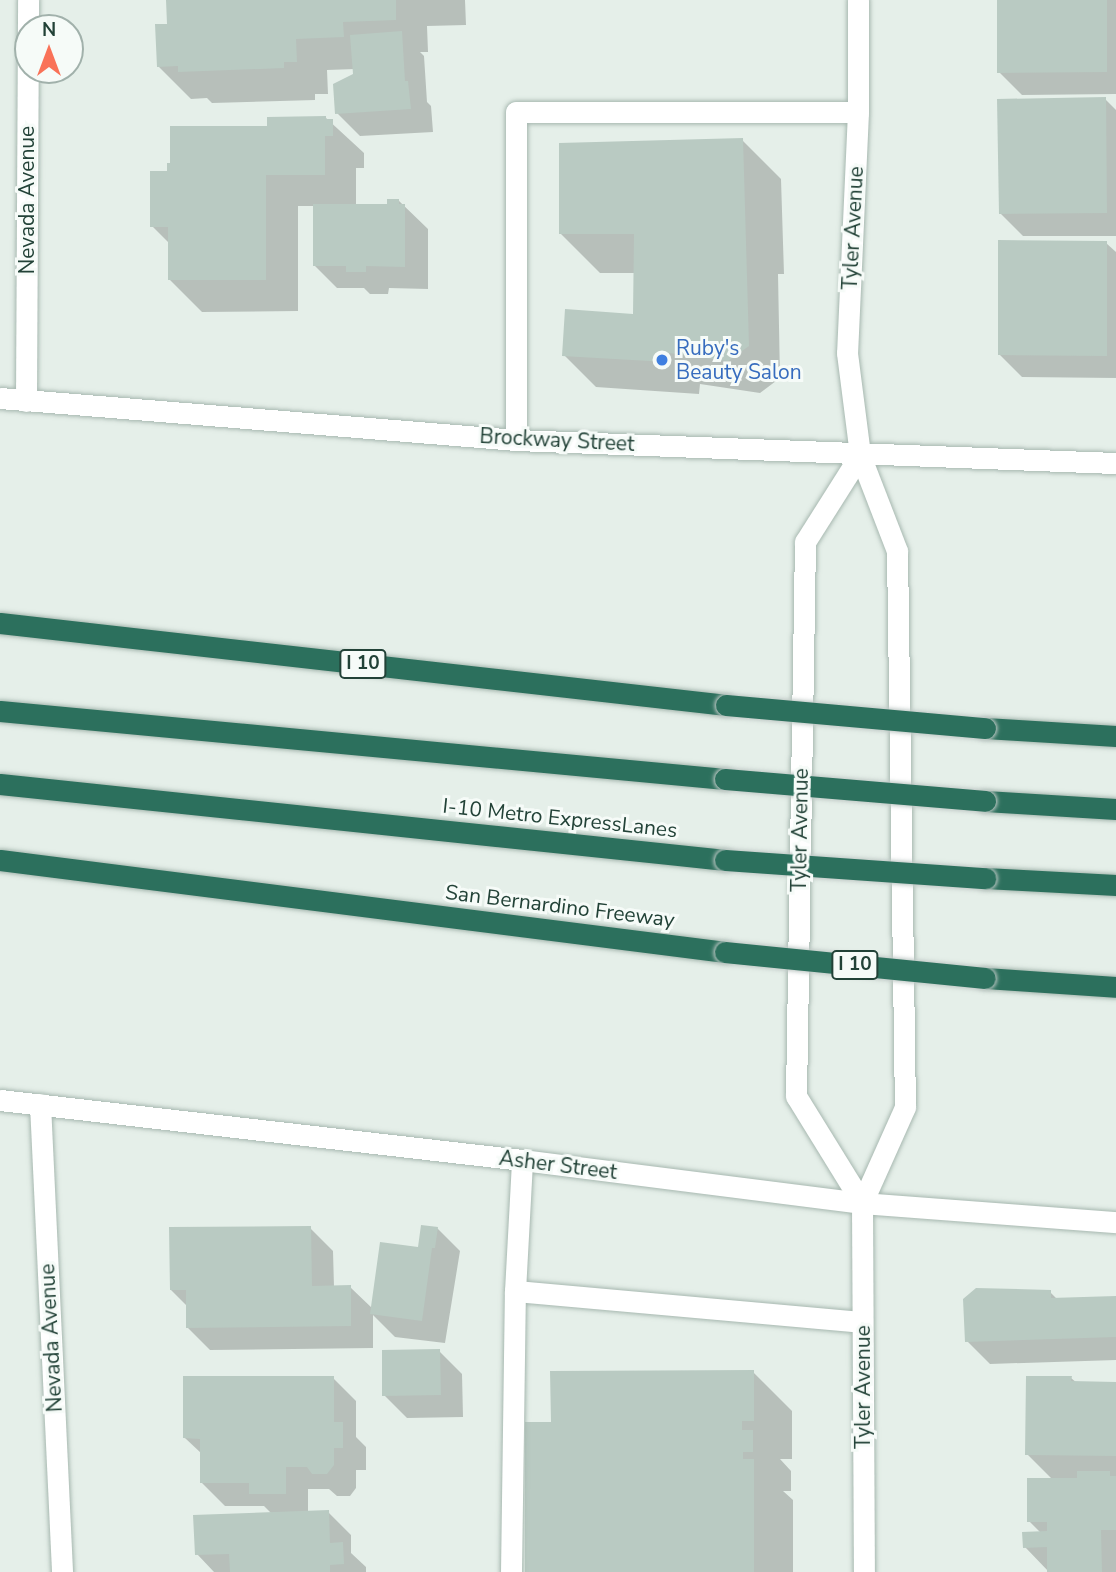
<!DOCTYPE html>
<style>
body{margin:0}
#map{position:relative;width:1116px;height:1572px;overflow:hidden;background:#e5efe9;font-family:"Nunito Sans",sans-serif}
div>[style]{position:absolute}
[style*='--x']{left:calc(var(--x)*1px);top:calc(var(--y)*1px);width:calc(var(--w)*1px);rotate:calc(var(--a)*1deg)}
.shadow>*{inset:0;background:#0003}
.building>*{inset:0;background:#b9cac2}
.roads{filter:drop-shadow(0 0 2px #a7b8b0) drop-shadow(0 0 2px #a7b8b0)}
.lane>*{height:21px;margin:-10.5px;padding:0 10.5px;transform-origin:10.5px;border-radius:10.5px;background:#fff}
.street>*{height:21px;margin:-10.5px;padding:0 10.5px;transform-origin:10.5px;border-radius:10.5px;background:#fff}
.secondary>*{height:21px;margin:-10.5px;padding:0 10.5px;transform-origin:10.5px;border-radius:10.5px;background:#fff}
.highway>*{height:21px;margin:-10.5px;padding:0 10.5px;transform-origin:10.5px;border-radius:10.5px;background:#2c705d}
.bridges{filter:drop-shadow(0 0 2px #c1cac7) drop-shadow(0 0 2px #c1cac7)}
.highway-bridge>*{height:21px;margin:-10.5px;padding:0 10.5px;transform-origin:10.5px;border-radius:10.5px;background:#2c705d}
.dots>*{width:19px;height:19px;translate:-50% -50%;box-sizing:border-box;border:4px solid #f6fbf8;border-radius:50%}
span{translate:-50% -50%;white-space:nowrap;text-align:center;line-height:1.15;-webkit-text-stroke:6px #f6fbf8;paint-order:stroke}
.shield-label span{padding:2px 5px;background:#f6fbf8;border:2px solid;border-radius:5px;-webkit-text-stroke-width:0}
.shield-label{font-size:19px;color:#224237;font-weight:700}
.street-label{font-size:21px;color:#224237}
.shop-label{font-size:21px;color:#366cbe}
.left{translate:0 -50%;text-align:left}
.north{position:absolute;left:14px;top:14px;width:70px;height:70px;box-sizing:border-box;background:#f6fbf8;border:2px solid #a1b1ab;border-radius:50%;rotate:0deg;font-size:19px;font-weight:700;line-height:28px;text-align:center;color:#224237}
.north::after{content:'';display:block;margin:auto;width:24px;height:32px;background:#f97258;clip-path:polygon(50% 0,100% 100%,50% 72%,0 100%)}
</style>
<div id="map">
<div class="shadow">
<i style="clip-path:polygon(168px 0,465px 0,466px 25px,427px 26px,428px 52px,420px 52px,424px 56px,427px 102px,431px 106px,433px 132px,360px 136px,337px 113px,355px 76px,355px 69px,327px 70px,328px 94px,315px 94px,315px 100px,212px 103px,207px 98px,191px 99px,158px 66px,168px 26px)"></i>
<i style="clip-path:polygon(998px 0,1116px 0,1116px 94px,1022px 95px,999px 72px)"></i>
<i style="clip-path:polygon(1105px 99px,1116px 110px,1116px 236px,1023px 236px,1000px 213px)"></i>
<i style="clip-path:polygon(326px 118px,364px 153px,364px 168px,356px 168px,356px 206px,389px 206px,398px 200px,428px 229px,428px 289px,389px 288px,388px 294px,370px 294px,364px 288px,337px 288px,314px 265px,315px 206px,298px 206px,298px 311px,202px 312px,170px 280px,170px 244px,152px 226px,168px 173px,269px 128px)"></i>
<i style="clip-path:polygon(742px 140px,781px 179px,784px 274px,778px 274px,780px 378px,760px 393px,700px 384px,699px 394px,596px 387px,564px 355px,635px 315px,636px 273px,600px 273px,561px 234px)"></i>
<i style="clip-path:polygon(1106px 243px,1116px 252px,1116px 378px,1022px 377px,999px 354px)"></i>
<i style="clip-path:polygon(310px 1228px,333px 1251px,334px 1287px,350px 1287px,373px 1309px,437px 1228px,460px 1251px,445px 1343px,395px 1337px,373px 1315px,373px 1348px,210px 1350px,187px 1327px,187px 1306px,171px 1290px)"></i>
<i style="clip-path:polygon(1050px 1292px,1057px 1299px,1116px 1298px,1116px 1360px,990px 1364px,967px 1341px)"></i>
<i style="clip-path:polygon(439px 1351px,462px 1374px,463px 1417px,407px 1418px,384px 1395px)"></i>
<i style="clip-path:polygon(753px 1372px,792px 1411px,792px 1459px,780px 1459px,791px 1471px,791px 1491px,783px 1491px,793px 1500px,793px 1572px,527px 1572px,553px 1424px)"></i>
<i style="clip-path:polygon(333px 1378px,356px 1401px,356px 1437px,366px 1447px,366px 1470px,356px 1470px,356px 1488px,350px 1496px,337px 1496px,329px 1489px,308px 1489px,308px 1513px,328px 1512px,351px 1535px,351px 1553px,366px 1567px,366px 1572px,214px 1572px,197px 1554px,272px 1514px,264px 1506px,225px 1506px,202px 1483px,202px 1454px,185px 1438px)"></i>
<i style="clip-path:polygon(1071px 1378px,1077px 1383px,1116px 1384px,1116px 1572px,1049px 1572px,1025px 1547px,1041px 1533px,1029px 1521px,1053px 1480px,1027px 1454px)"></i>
</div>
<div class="building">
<i style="clip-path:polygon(166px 0,396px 0,396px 20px,343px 22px,344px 37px,296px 39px,297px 62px,284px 62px,284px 68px,178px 72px,178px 66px,157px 67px,155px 24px,167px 24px)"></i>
<i style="clip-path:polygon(997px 0,1107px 0,1107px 72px,997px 73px)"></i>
<i style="clip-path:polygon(402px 31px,405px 81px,408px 81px,411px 109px,335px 114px,333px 84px,353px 74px,350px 35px)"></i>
<i style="clip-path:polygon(1106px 97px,1107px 213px,999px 214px,997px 99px)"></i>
<i style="clip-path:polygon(326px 116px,326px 119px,333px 119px,333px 136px,325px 136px,325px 175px,266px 175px,266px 280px,168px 280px,168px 227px,150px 227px,150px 171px,167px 171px,167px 163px,170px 163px,170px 126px,267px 126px,267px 117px)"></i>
<i style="clip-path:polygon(743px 138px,749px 346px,728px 361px,669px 353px,667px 362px,562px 356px,565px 309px,633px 314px,634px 234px,559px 234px,559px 143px)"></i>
<i style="clip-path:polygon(387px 199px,399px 199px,399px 204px,405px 204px,405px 267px,366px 266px,366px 272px,346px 272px,346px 266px,313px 266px,313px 204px,387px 204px)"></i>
<i style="clip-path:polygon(998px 240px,1107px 241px,1107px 356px,998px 355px)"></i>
<i style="clip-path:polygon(421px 1225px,438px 1227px,435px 1248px,432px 1248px,422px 1321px,370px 1314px,380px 1242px,418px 1247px)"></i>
<i style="clip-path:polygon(311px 1226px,312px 1286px,351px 1285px,351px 1326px,186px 1328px,186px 1290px,170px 1290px,169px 1227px)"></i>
<i style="clip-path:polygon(976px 1288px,1051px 1290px,1051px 1298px,1116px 1296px,1116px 1337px,965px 1342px,963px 1299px)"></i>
<i style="clip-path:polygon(440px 1349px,441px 1395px,382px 1396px,382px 1350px)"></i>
<i style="clip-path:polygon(754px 1370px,754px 1421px,742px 1421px,742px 1430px,753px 1430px,753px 1452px,743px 1452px,743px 1459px,754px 1459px,754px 1572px,525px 1572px,525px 1422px,551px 1422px,550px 1371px)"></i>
<i style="clip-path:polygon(183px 1376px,334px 1376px,334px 1422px,343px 1422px,343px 1448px,334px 1448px,334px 1465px,327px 1474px,312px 1474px,307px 1467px,286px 1467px,286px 1494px,249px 1494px,249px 1483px,200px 1483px,200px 1439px,183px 1438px)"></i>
<i style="clip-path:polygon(1026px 1376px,1072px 1376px,1071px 1381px,1116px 1382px,1116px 1456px,1025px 1455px)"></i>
<i style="clip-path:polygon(1077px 1471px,1110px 1471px,1110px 1476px,1116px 1476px,1116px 1530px,1101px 1530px,1102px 1572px,1047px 1572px,1047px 1547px,1023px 1548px,1022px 1532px,1047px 1531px,1047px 1522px,1027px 1522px,1027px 1478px,1077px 1478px)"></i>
<i style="clip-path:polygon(329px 1510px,330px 1543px,343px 1542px,344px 1564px,330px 1565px,330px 1572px,230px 1572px,229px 1554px,195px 1555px,193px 1515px)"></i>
</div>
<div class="roads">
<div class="lane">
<i style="--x:516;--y:440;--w:328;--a:-90"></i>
<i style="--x:516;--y:112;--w:342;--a:0"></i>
<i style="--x:515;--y:1291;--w:348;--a:5.1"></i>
<i style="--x:511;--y:1572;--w:281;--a:-89.2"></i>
<i style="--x:515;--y:1291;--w:131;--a:-86.9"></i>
</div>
<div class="street">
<i style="--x:26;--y:401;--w:401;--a:-89.7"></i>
<i style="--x:40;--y:1104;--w:469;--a:87.3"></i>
</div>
<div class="secondary">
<i style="--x:858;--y:0;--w:112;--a:90"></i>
<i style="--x:858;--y:112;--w:241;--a:92.6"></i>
<i style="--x:847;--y:353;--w:103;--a:82.7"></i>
<i style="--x:860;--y:455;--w:103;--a:68.9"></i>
<i style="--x:897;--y:551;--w:556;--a:89.18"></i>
<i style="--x:905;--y:1107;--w:105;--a:114.1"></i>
<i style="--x:862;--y:1203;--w:369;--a:89.7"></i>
<i style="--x:0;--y:398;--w:518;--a:4.65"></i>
<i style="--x:516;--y:440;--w:600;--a:2.2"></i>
<i style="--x:860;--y:455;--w:103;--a:122.3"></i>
<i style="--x:805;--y:542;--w:554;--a:90.93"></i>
<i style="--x:796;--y:1096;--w:126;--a:58.3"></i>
<i style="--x:0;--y:1100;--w:525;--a:6.56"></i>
<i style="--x:522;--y:1160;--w:343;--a:7.2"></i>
<i style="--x:862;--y:1203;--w:255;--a:4.3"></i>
</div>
<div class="highway">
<i style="--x:0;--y:623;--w:731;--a:6.44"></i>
<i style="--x:0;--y:711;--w:728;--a:5.36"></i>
<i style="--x:985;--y:728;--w:131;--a:3.5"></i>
<i style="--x:0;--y:784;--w:729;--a:5.98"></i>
<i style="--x:985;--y:801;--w:131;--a:3.5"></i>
<i style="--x:0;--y:860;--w:731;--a:7.23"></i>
<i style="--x:985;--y:878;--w:131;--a:3.1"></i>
<i style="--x:985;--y:978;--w:131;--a:3.9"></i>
</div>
</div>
<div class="bridges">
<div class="highway-bridge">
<i style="--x:726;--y:705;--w:260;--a:5.1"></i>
<i style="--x:725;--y:779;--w:261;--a:4.8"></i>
<i style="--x:725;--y:860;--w:261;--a:4"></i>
<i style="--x:725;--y:952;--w:261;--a:5.7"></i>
</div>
</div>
<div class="dots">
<i style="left:662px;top:360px;background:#3f7fe0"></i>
</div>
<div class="shield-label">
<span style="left:363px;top:664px">I 10</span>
<span style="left:855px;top:965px">I 10</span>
</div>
<div class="street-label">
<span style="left:27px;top:200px;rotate:-90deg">Nevada Avenue</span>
<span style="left:853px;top:228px;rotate:-87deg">Tyler Avenue</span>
<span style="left:557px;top:440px;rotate:3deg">Brockway Street</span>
<span style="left:560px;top:818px;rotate:6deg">I-10 Metro ExpressLanes</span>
<span style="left:800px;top:830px;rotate:-89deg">Tyler Avenue</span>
<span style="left:560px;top:906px;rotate:7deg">San Bernardino Freeway</span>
<span style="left:558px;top:1165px;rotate:7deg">Asher Street</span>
<span style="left:51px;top:1338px;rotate:-93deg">Nevada Avenue</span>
<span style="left:863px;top:1387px;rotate:-90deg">Tyler Avenue</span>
</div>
<div class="shop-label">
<span class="left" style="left:676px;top:360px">Ruby's<br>Beauty Salon</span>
</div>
<div class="north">N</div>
</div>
